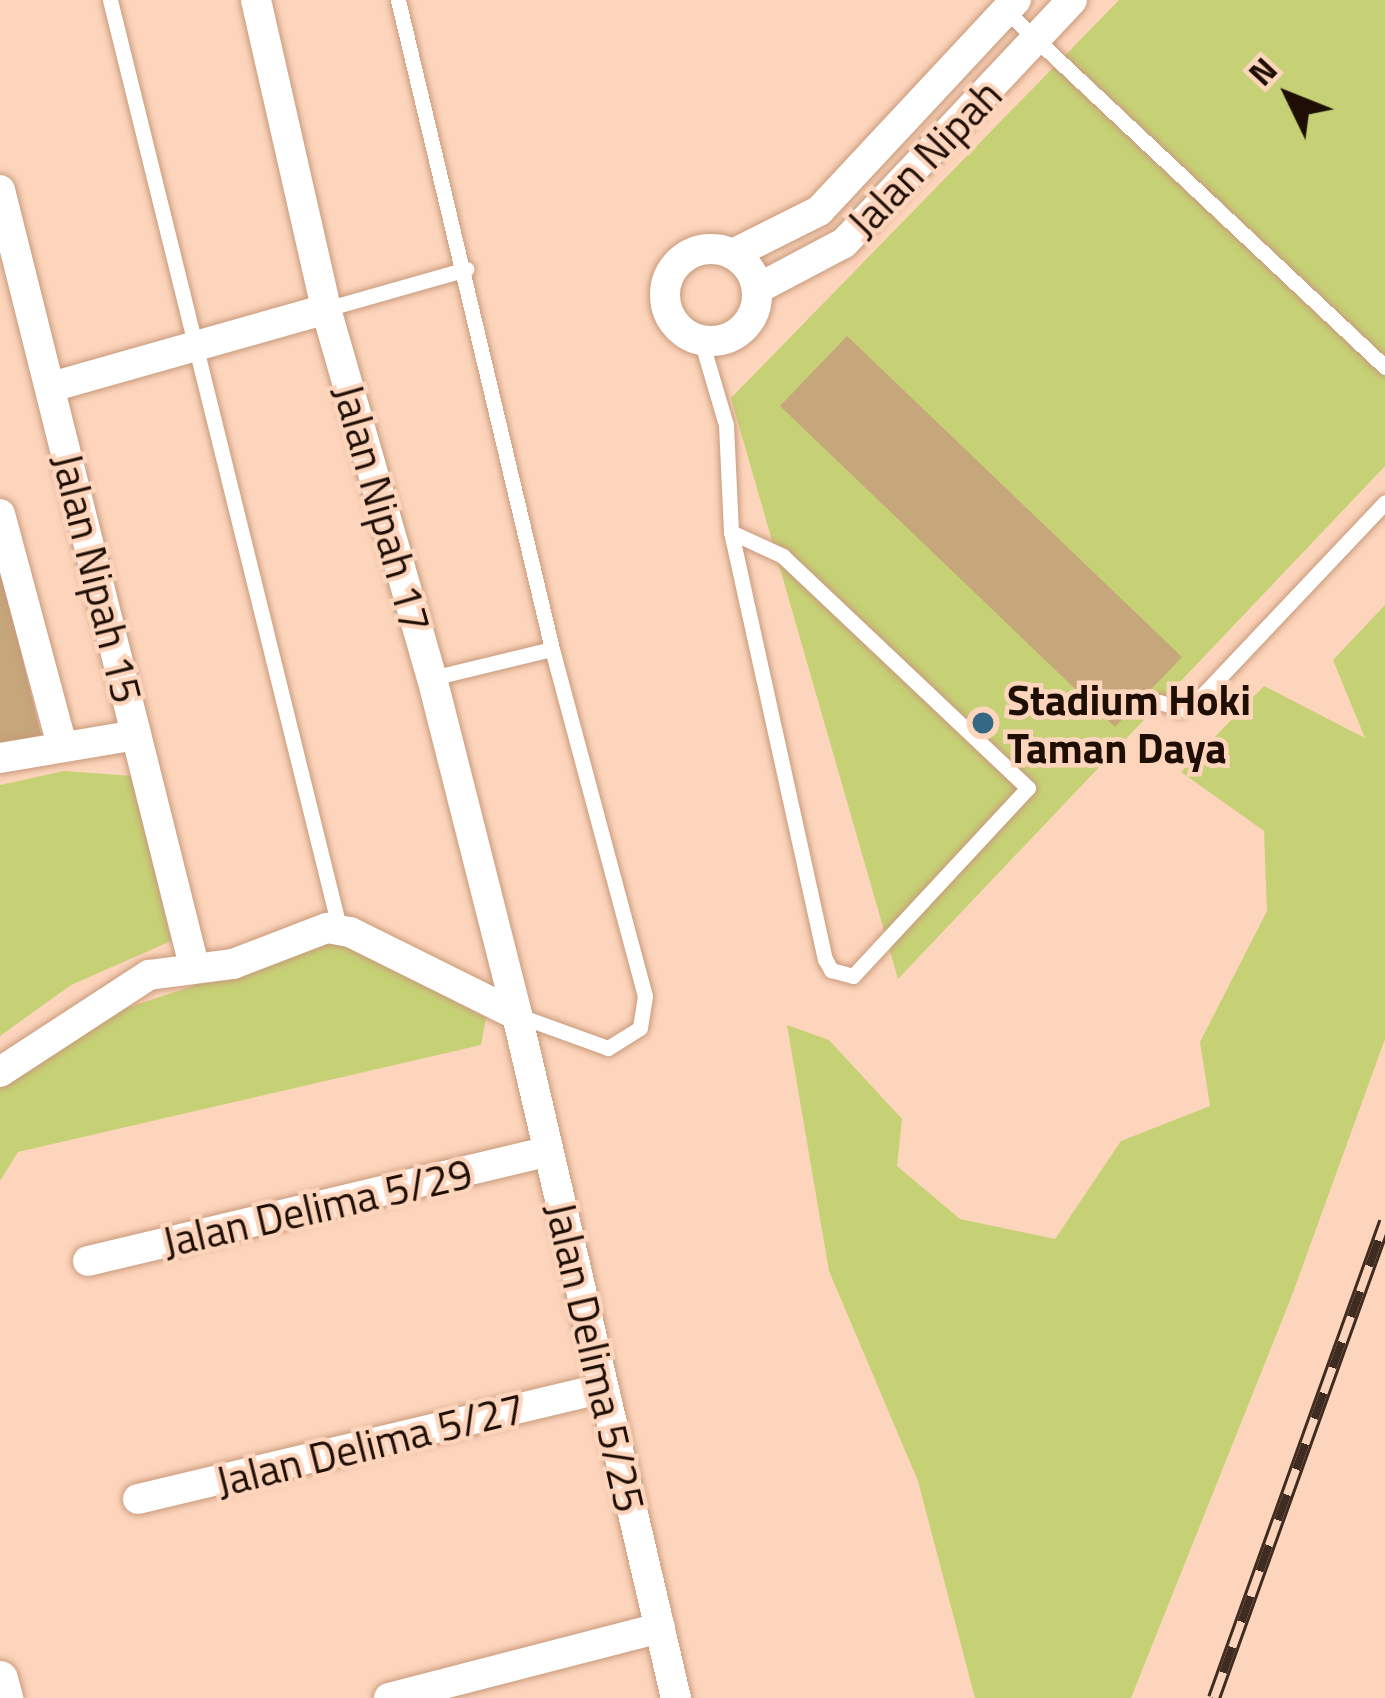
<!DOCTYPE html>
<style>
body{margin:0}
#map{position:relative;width:1385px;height:1698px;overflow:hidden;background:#fdd5bc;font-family:"Titillium Web",sans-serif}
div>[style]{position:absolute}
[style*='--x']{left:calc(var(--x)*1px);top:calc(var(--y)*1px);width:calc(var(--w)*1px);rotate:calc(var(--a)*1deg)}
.green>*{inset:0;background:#c6d175}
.building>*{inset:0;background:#c6a67b}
.roads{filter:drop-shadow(0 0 3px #c89a7b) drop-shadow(0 0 3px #c89a7b)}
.service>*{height:15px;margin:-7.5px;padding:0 7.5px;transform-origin:7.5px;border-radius:7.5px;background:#fff}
.minor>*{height:30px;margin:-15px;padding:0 15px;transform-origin:15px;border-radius:15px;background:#fff}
.minor>.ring{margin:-15px;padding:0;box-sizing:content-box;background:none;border:30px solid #fff;border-radius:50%}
.tertiary>*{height:36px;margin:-18px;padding:0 18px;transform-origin:18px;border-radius:18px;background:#fff}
.rail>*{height:14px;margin-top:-7px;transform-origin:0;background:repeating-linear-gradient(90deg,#fdd5bc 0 27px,#3f2b1f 0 54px);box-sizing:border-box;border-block:3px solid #3f2b1f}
.dots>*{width:33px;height:33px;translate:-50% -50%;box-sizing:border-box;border:6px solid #fdd5bc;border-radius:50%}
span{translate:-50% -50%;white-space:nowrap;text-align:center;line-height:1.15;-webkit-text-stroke:9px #fdd5bc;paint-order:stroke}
.street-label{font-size:42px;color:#1e0e04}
.poi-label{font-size:42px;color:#1e0e04;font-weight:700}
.left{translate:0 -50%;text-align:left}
.north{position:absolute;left:1229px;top:36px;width:120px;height:120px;-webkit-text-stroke:9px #fdd5bc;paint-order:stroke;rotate:313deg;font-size:33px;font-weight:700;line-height:48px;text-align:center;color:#1e0e04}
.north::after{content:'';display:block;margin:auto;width:42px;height:54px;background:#1e0e04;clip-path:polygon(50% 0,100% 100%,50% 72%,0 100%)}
</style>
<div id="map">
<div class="green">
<i style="clip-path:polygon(1119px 0,1385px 0,1385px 466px,898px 979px,731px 398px)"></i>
<i style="clip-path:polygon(1385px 605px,1385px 1039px,1291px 1298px,1131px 1698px,975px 1698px,918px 1481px,829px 1271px,787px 1025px,829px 1040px,902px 1119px,897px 1166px,960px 1219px,1055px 1239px,1121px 1141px,1210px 1106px,1200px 1042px,1267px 911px,1264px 831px,1181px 772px,1264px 686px,1365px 738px,1333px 660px)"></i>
<i style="clip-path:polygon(64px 771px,133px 776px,171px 941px,71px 985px,0 1036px,0 785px)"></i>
<i style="clip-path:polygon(336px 938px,486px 1018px,481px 1045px,18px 1152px,0 1181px,0 1085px,94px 1019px)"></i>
</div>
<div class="building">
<i style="clip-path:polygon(847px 336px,1182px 657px,1115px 727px,780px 406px)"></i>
<i style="clip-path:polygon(2px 574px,41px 735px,0 746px,0 575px)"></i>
</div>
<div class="roads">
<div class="service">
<i style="--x:110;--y:0;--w:955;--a:76.12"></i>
<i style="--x:398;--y:0;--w:667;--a:76.65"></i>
<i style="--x:552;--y:649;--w:359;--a:75"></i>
<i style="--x:645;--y:996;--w:32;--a:99"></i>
<i style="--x:640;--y:1028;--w:38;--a:148"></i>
<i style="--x:608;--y:1048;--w:97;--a:-160.1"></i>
<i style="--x:1006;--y:11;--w:520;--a:43.21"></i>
<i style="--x:326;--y:309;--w:146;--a:-15.9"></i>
<i style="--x:701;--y:340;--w:89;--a:73.6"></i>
<i style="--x:726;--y:425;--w:107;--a:87.3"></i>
<i style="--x:731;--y:532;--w:437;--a:77.6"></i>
<i style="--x:825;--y:959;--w:13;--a:61"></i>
<i style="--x:831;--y:970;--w:23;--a:15"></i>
<i style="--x:853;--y:976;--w:257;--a:-47.1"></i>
<i style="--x:1028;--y:788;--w:337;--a:-136.6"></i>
<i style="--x:783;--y:556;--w:57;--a:-155.2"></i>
<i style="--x:432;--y:678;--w:123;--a:-13.6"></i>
<i style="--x:1160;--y:702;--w:21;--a:19"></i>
<i style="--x:1180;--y:709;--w:20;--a:-27"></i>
<i style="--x:1198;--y:700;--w:272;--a:-46.6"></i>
</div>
<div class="minor">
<i style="--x:256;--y:0;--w:317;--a:77.2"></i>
<i style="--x:326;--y:309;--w:384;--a:74"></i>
<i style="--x:432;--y:678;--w:348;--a:75.8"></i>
<i style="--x:517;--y:1015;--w:701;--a:76.9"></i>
<i style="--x:0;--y:190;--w:800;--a:75.96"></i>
<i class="ring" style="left:665px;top:249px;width:62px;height:62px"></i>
<i style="--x:733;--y:254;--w:96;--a:-26.6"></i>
<i style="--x:819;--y:211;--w:289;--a:-47"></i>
<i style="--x:757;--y:289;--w:98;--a:-27.9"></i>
<i style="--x:844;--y:243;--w:333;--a:-46.8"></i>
<i style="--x:51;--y:387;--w:286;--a:-15.8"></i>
<i style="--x:0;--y:514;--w:239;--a:75"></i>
<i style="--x:0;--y:758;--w:138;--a:-9.6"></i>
<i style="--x:0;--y:1072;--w:178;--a:-33.1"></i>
<i style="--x:149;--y:975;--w:85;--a:-7.5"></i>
<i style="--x:233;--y:964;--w:101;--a:-21"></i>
<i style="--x:327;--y:928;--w:23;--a:10"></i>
<i style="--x:350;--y:932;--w:186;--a:26.4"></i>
<i style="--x:88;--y:1261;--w:472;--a:-13.4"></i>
<i style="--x:138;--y:1499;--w:478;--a:-13.4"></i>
<i style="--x:389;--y:1698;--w:280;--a:-14.5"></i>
</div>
<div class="tertiary">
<i style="--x:0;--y:1679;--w:20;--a:75"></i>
</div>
</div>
<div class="rail">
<i style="--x:1214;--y:1698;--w:506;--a:-70.24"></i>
</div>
<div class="dots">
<i style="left:983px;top:723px;background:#346885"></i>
</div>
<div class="street-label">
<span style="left:924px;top:158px;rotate:-46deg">Jalan Nipah</span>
<span style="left:383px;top:508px;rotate:74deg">Jalan Nipah 17</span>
<span style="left:98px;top:578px;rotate:76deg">Jalan Nipah 15</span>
<span style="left:317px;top:1207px;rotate:-13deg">Jalan Delima 5/29</span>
<span style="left:596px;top:1357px;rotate:77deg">Jalan Delima 5/25</span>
<span style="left:370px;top:1444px;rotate:-14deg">Jalan Delima 5/27</span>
</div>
<div class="poi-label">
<span class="left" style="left:1007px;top:723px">Stadium Hoki<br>Taman Daya</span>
</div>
<div class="north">N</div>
</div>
